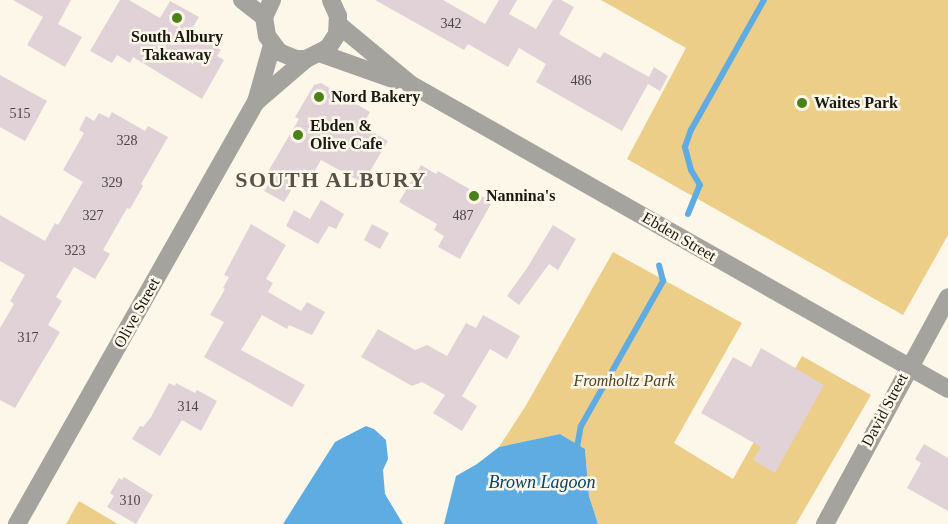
<!DOCTYPE html>
<style>
body{margin:0}
#map{position:relative;width:948px;height:524px;overflow:hidden;background:#fdf7ea;font-family:Georgia,serif}
div>[style]{position:absolute}
[style*='--x']{left:calc(var(--x)*1px);top:calc(var(--y)*1px);width:calc(var(--w)*1px);rotate:calc(var(--a)*1deg)}
.green>*{inset:0;background:#ecce88}
.water>*{inset:0;background:#5face2}
.stream>*{height:6px;margin:-3px;padding:0 3px;transform-origin:3px;border-radius:3px;background:#5face2}
.building>*{inset:0;background:#e1d2d7}
.minor>*{height:18px;margin:-9px;padding:0 9px;transform-origin:9px;border-radius:9px;background:#a4a39d}
.dots>*{width:16px;height:16px;translate:-50% -50%;box-sizing:border-box;border:3px solid #fdf7ea;border-radius:50%}
span{translate:-50% -50%;white-space:nowrap;text-align:center;line-height:1.15;-webkit-text-stroke:5px #fdf7ea;paint-order:stroke}
.number-label{font-size:14px;color:#4c4644}
.number-label span{-webkit-text-stroke-width:0}
.poi-label{font-size:16px;color:#1a1813;font-weight:700}
.left{translate:0 -50%;text-align:left}
.street-label{font-size:16px;color:#1a1813}
.park-label{font-size:16px;color:#50411e;font-style:italic}
.water-label{font-size:18px;color:#054568;font-style:italic}
.district-label{font-size:22px;color:#565147;font-weight:700;letter-spacing:1.5px}
</style>
<div id="map">
<div class="green">
<i style="clip-path:polygon(601px 0,948px 0,948px 235px,903px 315px,627px 159px,686px 48px)"></i>
<i style="clip-path:polygon(613px 252px,742px 323px,674px 443px,733px 479px,802px 356px,871px 395px,796px 524px,598px 524px,589px 496px,585px 449px,560px 434px,499px 447px,525px 407px)"></i>
<i style="clip-path:polygon(79px 501px,118px 524px,66px 524px)"></i>
</div>
<div class="water">
<i style="clip-path:polygon(366px 426px,374px 429px,386px 440px,388px 459px,383px 470px,385px 494px,403px 524px,283px 524px,335px 442px)"></i>
<i style="clip-path:polygon(560px 434px,585px 449px,589px 496px,598px 524px,444px 524px,456px 476px,477px 464px,499px 447px)"></i>
</div>
<div class="stream">
<i style="--x:688;--y:214;--w:31;--a:-68"></i>
<i style="--x:700;--y:185;--w:17;--a:-121"></i>
<i style="--x:691;--y:170;--w:24;--a:-105"></i>
<i style="--x:685;--y:147;--w:18;--a:-71"></i>
<i style="--x:691;--y:130;--w:149;--a:-60.7"></i>
<i style="--x:576;--y:453;--w:27;--a:-80"></i>
<i style="--x:581;--y:426;--w:167;--a:-60.5"></i>
<i style="--x:663;--y:281;--w:16;--a:-104"></i>
</div>
<div class="building">
<i style="clip-path:polygon(13px 0,71px 0,58px 24px,82px 37px,65px 67px,27px 45px,43px 17px)"></i>
<i style="clip-path:polygon(120px 0,129px 0,160px 18px,170px 1px,199px 17px,190px 32px,221px 50px,217px 56px,224px 60px,202px 99px,133px 57px,130px 63px,117px 55px,112px 63px,90px 51px)"></i>
<i style="clip-path:polygon(375px 0,443px 0,485px 24px,499px 0,517px 0,509px 14px,536px 29px,553px 0,561px 0,574px 7px,559px 34px,600px 58px,604px 52px,649px 77px,654px 67px,668px 76px,660px 91px,648px 84px,622px 131px,536px 82px,546px 64px,519px 48px,508px 67px,468px 44px,464px 50px)"></i>
<i style="clip-path:polygon(0 75px,47px 101px,25px 141px,0 127px)"></i>
<i style="clip-path:polygon(321px 83px,370px 112px,362px 126px,388px 141px,363px 183px,321px 160px,313px 174px,304px 169px,284px 202px,264px 191px,269px 183px,263px 180px,299px 119px,295px 117px,314px 85px)"></i>
<i style="clip-path:polygon(112px 112px,145px 131px,148px 126px,168px 137px,141px 184px,143px 186px,130px 209px,127px 208px,103px 250px,110px 254px,95px 279px,74px 267px,56px 297px,62px 301px,48px 325px,60px 332px,15px 408px,0 400px,0 328px,14px 304px,10px 301px,25px 275px,0 261px,0 215px,45px 241px,55px 223px,58px 225px,83px 182px,63px 170px,84px 133px,79px 130px,86px 116px,94px 121px,99px 113px,109px 118px)"></i>
<i style="clip-path:polygon(421px 165px,436px 174px,438px 171px,492px 202px,460px 259px,438px 247px,444px 236px,434px 230px,437px 224px,399px 202px)"></i>
<i style="clip-path:polygon(321px 200px,344px 214px,336px 229px,329px 226px,318px 244px,286px 226px,294px 210px,310px 219px)"></i>
<i style="clip-path:polygon(251px 224px,286px 245px,266px 279px,273px 283px,268px 292px,301px 311px,307px 302px,325px 312px,312px 335px,289px 325px,287px 329px,262px 315px,241px 350px,305px 385px,292px 407px,204px 357px,224px 322px,210px 315px,225px 289px,223px 288px,229px 277px,224px 275px)"></i>
<i style="clip-path:polygon(372px 224px,389px 233px,380px 249px,364px 240px)"></i>
<i style="clip-path:polygon(553px 225px,576px 239px,558px 270px,549px 264px,519px 305px,507px 296px,527px 268px)"></i>
<i style="clip-path:polygon(483px 315px,520px 336px,507px 359px,490px 349px,462px 396px,477px 406px,462px 431px,433px 413px,445px 395px,422px 382px,412px 386px,361px 357px,378px 329px,415px 350px,427px 345px,447px 356px,466px 323px,476px 328px)"></i>
<i style="clip-path:polygon(761px 348px,824px 385px,775px 473px,753px 460px,761px 447px,701px 413px,733px 357px,751px 367px)"></i>
<i style="clip-path:polygon(169px 383px,175px 386px,176px 383px,195px 393px,197px 390px,217px 401px,201px 431px,182px 420px,160px 456px,132px 439px,140px 426px,143px 427px,151px 417px)"></i>
<i style="clip-path:polygon(924px 444px,948px 458px,948px 511px,907px 488px,921px 463px,915px 459px)"></i>
<i style="clip-path:polygon(124px 477px,153px 495px,136px 524px,107px 507px,114px 496px,110px 493px,119px 478px,122px 480px)"></i>
</div>
<div class="minor">
<i style="--x:242;--y:0;--w:28;--a:38"></i>
<i style="--x:272;--y:0;--w:19;--a:115"></i>
<i style="--x:264;--y:17;--w:19;--a:81"></i>
<i style="--x:267;--y:36;--w:20;--a:53"></i>
<i style="--x:279;--y:52;--w:18;--a:22"></i>
<i style="--x:296;--y:59;--w:10;--a:0"></i>
<i style="--x:306;--y:59;--w:25;--a:-27"></i>
<i style="--x:328;--y:48;--w:17;--a:-57"></i>
<i style="--x:337;--y:34;--w:18;--a:-87"></i>
<i style="--x:338;--y:16;--w:17;--a:-114"></i>
<i style="--x:339;--y:25;--w:92;--a:39.7"></i>
<i style="--x:410;--y:84;--w:618;--a:29.55"></i>
<i style="--x:322;--y:54;--w:78;--a:19.4"></i>
<i style="--x:256;--y:102;--w:66;--a:-40.7"></i>
<i style="--x:17;--y:524;--w:485;--a:-60.5"></i>
<i style="--x:256;--y:102;--w:59;--a:-74.3"></i>
<i style="--x:825;--y:524;--w:258;--a:-61.5"></i>
</div>
<div class="dots">
<i style="left:177px;top:18px;background:#4c8118"></i>
<i style="left:319px;top:97px;background:#4c8118"></i>
<i style="left:802px;top:103px;background:#4c8118"></i>
<i style="left:298px;top:135px;background:#4c8118"></i>
<i style="left:474px;top:196px;background:#4c8118"></i>
</div>
<div class="number-label">
<span style="left:451px;top:24px">342</span>
<span style="left:581px;top:81px">486</span>
<span style="left:20px;top:114px">515</span>
<span style="left:127px;top:141px">328</span>
<span style="left:112px;top:183px">329</span>
<span style="left:93px;top:216px">327</span>
<span style="left:463px;top:216px">487</span>
<span style="left:75px;top:251px">323</span>
<span style="left:28px;top:338px">317</span>
<span style="left:188px;top:407px">314</span>
<span style="left:130px;top:501px">310</span>
</div>
<div class="poi-label">
<span style="left:177px;top:46px">South Albury<br>Takeaway</span>
<span class="left" style="left:331px;top:97px">Nord Bakery</span>
<span class="left" style="left:814px;top:103px">Waites Park</span>
<span class="left" style="left:310px;top:135px">Ebden &amp;<br>Olive Cafe</span>
<span class="left" style="left:486px;top:196px">Nannina's</span>
</div>
<div class="street-label">
<span style="left:679px;top:237px;rotate:30deg">Ebden Street</span>
<span style="left:137px;top:313px;rotate:-61deg">Olive Street</span>
<span style="left:885px;top:410px;rotate:-62deg">David Street</span>
</div>
<div class="park-label">
<span style="left:624px;top:381px">Fromholtz Park</span>
</div>
<div class="water-label">
<span style="left:542px;top:482px">Brown Lagoon</span>
</div>
<div class="district-label">
<span style="left:331px;top:180px">SOUTH ALBURY</span>
</div>
</div>
